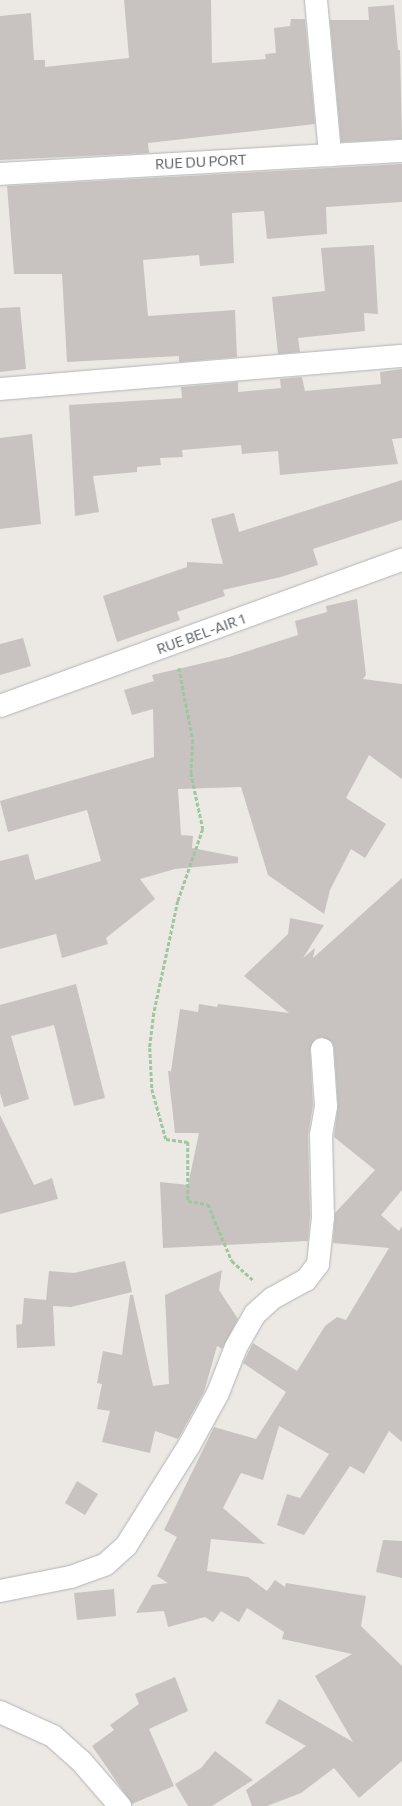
<!DOCTYPE html>
<style>
body{margin:0}
#map{position:relative;width:402px;height:1806px;overflow:hidden;background:#ece8e3;font-family:Commissioner,sans-serif}
div>[style]{position:absolute}
[style*='--x']{left:calc(var(--x)*1px);top:calc(var(--y)*1px);width:calc(var(--w)*1px);rotate:calc(var(--a)*1deg)}
.building>*{inset:0;background:#c8c3c0}
.path>*{height:2.5px;margin-top:-1.25px;transform-origin:0;background:repeating-linear-gradient(90deg,#9fc6a2 0 4px,transparent 0 6px)}
.roads{filter:drop-shadow(0 0 1px #b0b4b7) drop-shadow(0 0 1px #b0b4b7)}
.minor>*{height:22px;margin:-11px;padding:0 11px;transform-origin:11px;border-radius:11px;background:#fff}
.tertiary>*{height:22px;margin:-11px;padding:0 11px;transform-origin:11px;border-radius:11px;background:#fff}
span{translate:-50% -50%;white-space:nowrap;text-align:center;line-height:1.15;-webkit-text-stroke:3px #fff;paint-order:stroke}
.street-label{font-size:14px;color:#5b5f62}
</style>
<div id="map">
<div class="building">
<i style="clip-path:polygon(124px 0,211px 0,212px 63px,266px 59px,265px 54px,276px 53px,274px 28px,290px 26px,291px 19px,305px 19px,315px 124px,148px 143px,149px 153px,0 160px,0 16px,31px 13px,34px 60px,45px 60px,45px 67px,129px 58px)"></i>
<i style="clip-path:polygon(394px 5px,398px 50px,400px 50px,402px 139px,341px 142px,330px 20px,369px 20px,368px 7px)"></i>
<i style="clip-path:polygon(402px 164px,402px 202px,326px 207px,327px 234px,267px 239px,264px 211px,232px 213px,234px 263px,200px 266px,199px 255px,143px 260px,148px 316px,235px 310px,237px 357px,179px 362px,179px 356px,67px 362px,62px 274px,14px 274px,7px 186px)"></i>
<i style="clip-path:polygon(374px 245px,378px 314px,364px 313px,365px 331px,298px 338px,300px 352px,278px 354px,272px 297px,325px 291px,321px 248px)"></i>
<i style="clip-path:polygon(20px 307px,26px 369px,0 372px,0 308px)"></i>
<i style="clip-path:polygon(402px 369px,402px 438px,392px 439px,398px 464px,280px 475px,278px 451px,242px 454px,241px 445px,182px 450px,183px 457px,160px 458px,161px 465px,137px 467px,137px 472px,93px 476px,99px 512px,75px 516px,69px 405px,182px 398px,181px 387px,238px 382px,238px 392px,281px 388px,280px 379px,302px 377px,305px 391px,381px 384px,380px 372px)"></i>
<i style="clip-path:polygon(32px 434px,41px 524px,0 529px,0 438px)"></i>
<i style="clip-path:polygon(402px 480px,402px 520px,313px 549px,318px 565px,281px 577px,223px 590px,225px 596px,177px 612px,180px 620px,117px 642px,103px 596px,187px 567px,187px 562px,223px 564px,211px 519px,234px 513px,239px 532px)"></i>
<i style="clip-path:polygon(357px 599px,366px 675px,363px 679px,402px 684px,402px 779px,369px 755px,346px 798px,386px 824px,365px 858px,351px 849px,330px 890px,324px 914px,268px 875px,241px 787px,178px 789px,181px 835px,193px 836px,192px 848px,238px 857px,238px 863px,175px 869px,140px 879px,155px 899px,106px 938px,108px 944px,62px 958px,56px 934px,0 949px,0 861px,28px 854px,35px 880px,101px 861px,87px 810px,8px 832px,0 801px,154px 757px,153px 709px,132px 715px,124px 690px,154px 681px,152px 675px,229px 657px,298px 635px,295px 621px,327px 612px,326px 606px)"></i>
<i style="clip-path:polygon(23px 638px,31px 666px,0 675px,0 644px)"></i>
<i style="clip-path:polygon(402px 878px,402px 1190px,381px 1215px,399px 1231px,402px 1226px,402px 1442px,389px 1431px,364px 1474px,350px 1466px,304px 1535px,277px 1525px,287px 1494px,300px 1498px,329px 1454px,279px 1426px,263px 1480px,241px 1473px,223px 1508px,265px 1544px,211px 1539px,207px 1571px,248px 1577px,267px 1591px,275px 1580px,285px 1587px,286px 1583px,366px 1596px,361px 1626px,402px 1666px,402px 1761px,359px 1798px,334px 1768px,301px 1793px,267px 1806px,252px 1806px,246px 1790px,306px 1746px,265px 1723px,279px 1699px,353px 1742px,315px 1676px,352px 1654px,282px 1639px,284px 1632px,247px 1608px,239px 1622px,221px 1611px,213px 1622px,205px 1617px,168px 1627px,164px 1611px,136px 1613px,152px 1585px,168px 1583px,157px 1576px,177px 1537px,164px 1530px,214px 1427px,256px 1439px,286px 1392px,243px 1363px,253px 1343px,297px 1371px,325px 1326px,337px 1317px,346px 1320px,389px 1248px,333px 1243px,335px 1213px,375px 1170px,334px 1137px,338px 1105px,334px 1048px,332px 1042px,322px 1037px,315px 1039px,310px 1049px,313px 1105px,308px 1135px,310px 1216px,308px 1241px,163px 1248px,160px 1182px,188px 1185px,199px 1133px,175px 1133px,168px 1071px,171px 1071px,180px 1009px,198px 1012px,199px 1004px,217px 1007px,218px 1004px,289px 1013px,244px 976px,288px 934px,290px 918px,324px 925px,303px 958px,315px 948px,313px 958px)"></i>
<i style="clip-path:polygon(76px 984px,105px 1098px,74px 1106px,54px 1025px,11px 1036px,29px 1099px,4px 1107px,0 1093px,0 1005px)"></i>
<i style="clip-path:polygon(0 1115px,34px 1185px,52px 1178px,58px 1199px,0 1214px)"></i>
<i style="clip-path:polygon(125px 1261px,132px 1292px,71px 1307px,53px 1306px,55px 1346px,17px 1348px,16px 1325px,22px 1324px,24px 1298px,46px 1300px,49px 1271px,74px 1273px)"></i>
<i style="clip-path:polygon(222px 1270px,219px 1290px,238px 1319px,222px 1349px,217px 1346px,204px 1392px,178px 1439px,155px 1431px,150px 1453px,102px 1442px,110px 1411px,97px 1409px,102px 1384px,97px 1383px,103px 1351px,122px 1355px,130px 1295px,133px 1295px,153px 1386px,169px 1384px,165px 1295px)"></i>
<i style="clip-path:polygon(77px 1481px,98px 1494px,85px 1515px,65px 1503px)"></i>
<i style="clip-path:polygon(383px 1540px,402px 1541px,402px 1578px,376px 1572px)"></i>
<i style="clip-path:polygon(114px 1589px,116px 1616px,77px 1620px,74px 1593px)"></i>
<i style="clip-path:polygon(175px 1677px,188px 1711px,149px 1729px,174px 1786px,132px 1804px,92px 1746px,114px 1730px,110px 1725px,139px 1704px,135px 1694px)"></i>
<i style="clip-path:polygon(215px 1751px,253px 1780px,212px 1806px,188px 1806px,175px 1784px,201px 1768px)"></i>
</div>
<div class="path">
<i style="--x:179;--y:668;--w:73;--a:79"></i>
<i style="--x:193;--y:740;--w:33;--a:93"></i>
<i style="--x:191;--y:773;--w:57;--a:77.9"></i>
<i style="--x:203;--y:829;--w:76;--a:109.1"></i>
<i style="--x:178;--y:901;--w:115;--a:102.1"></i>
<i style="--x:154;--y:1013;--w:35;--a:97"></i>
<i style="--x:150;--y:1048;--w:41;--a:87.2"></i>
<i style="--x:152;--y:1089;--w:52;--a:74.4"></i>
<i style="--x:166;--y:1139;--w:22;--a:8"></i>
<i style="--x:188;--y:1142;--w:59;--a:90"></i>
<i style="--x:188;--y:1201;--w:20;--a:9"></i>
<i style="--x:208;--y:1204;--w:62;--a:67.2"></i>
<i style="--x:232;--y:1261;--w:30;--a:42"></i>
</div>
<div class="roads">
<div class="minor">
<i style="--x:316;--y:0;--w:156;--a:84.8"></i>
<i style="--x:0;--y:174;--w:403;--a:-3.3"></i>
<i style="--x:0;--y:1591;--w:72;--a:-11.2"></i>
<i style="--x:71;--y:1577;--w:37;--a:-20"></i>
<i style="--x:106;--y:1564;--w:27;--a:-42"></i>
<i style="--x:126;--y:1546;--w:120;--a:-57.9"></i>
<i style="--x:190;--y:1444;--w:58;--a:-61.2"></i>
<i style="--x:218;--y:1393;--w:49;--a:-68.6"></i>
<i style="--x:236;--y:1347;--w:38;--a:-60"></i>
<i style="--x:255;--y:1314;--w:24;--a:-42"></i>
<i style="--x:273;--y:1298;--w:38;--a:-29"></i>
<i style="--x:306;--y:1280;--w:20;--a:-53"></i>
<i style="--x:318;--y:1264;--w:47;--a:-83.9"></i>
<i style="--x:323;--y:1217;--w:82;--a:-91.4"></i>
<i style="--x:321;--y:1135;--w:29;--a:-80"></i>
<i style="--x:326;--y:1106;--w:57;--a:-94"></i>
<i style="--x:0;--y:1712;--w:58;--a:24.4"></i>
<i style="--x:53;--y:1736;--w:38;--a:42"></i>
<i style="--x:81;--y:1761;--w:60;--a:49.1"></i>
</div>
<div class="tertiary">
<i style="--x:0;--y:389;--w:403;--a:-4.7"></i>
<i style="--x:0;--y:706;--w:428;--a:-20"></i>
</div>
</div>
<div class="street-label">
<span style="left:201px;top:162px;rotate:-3deg">RUE DU PORT</span>
<span style="left:201px;top:634px;rotate:-20deg">RUE BEL-AIR 1</span>
</div>
</div>
